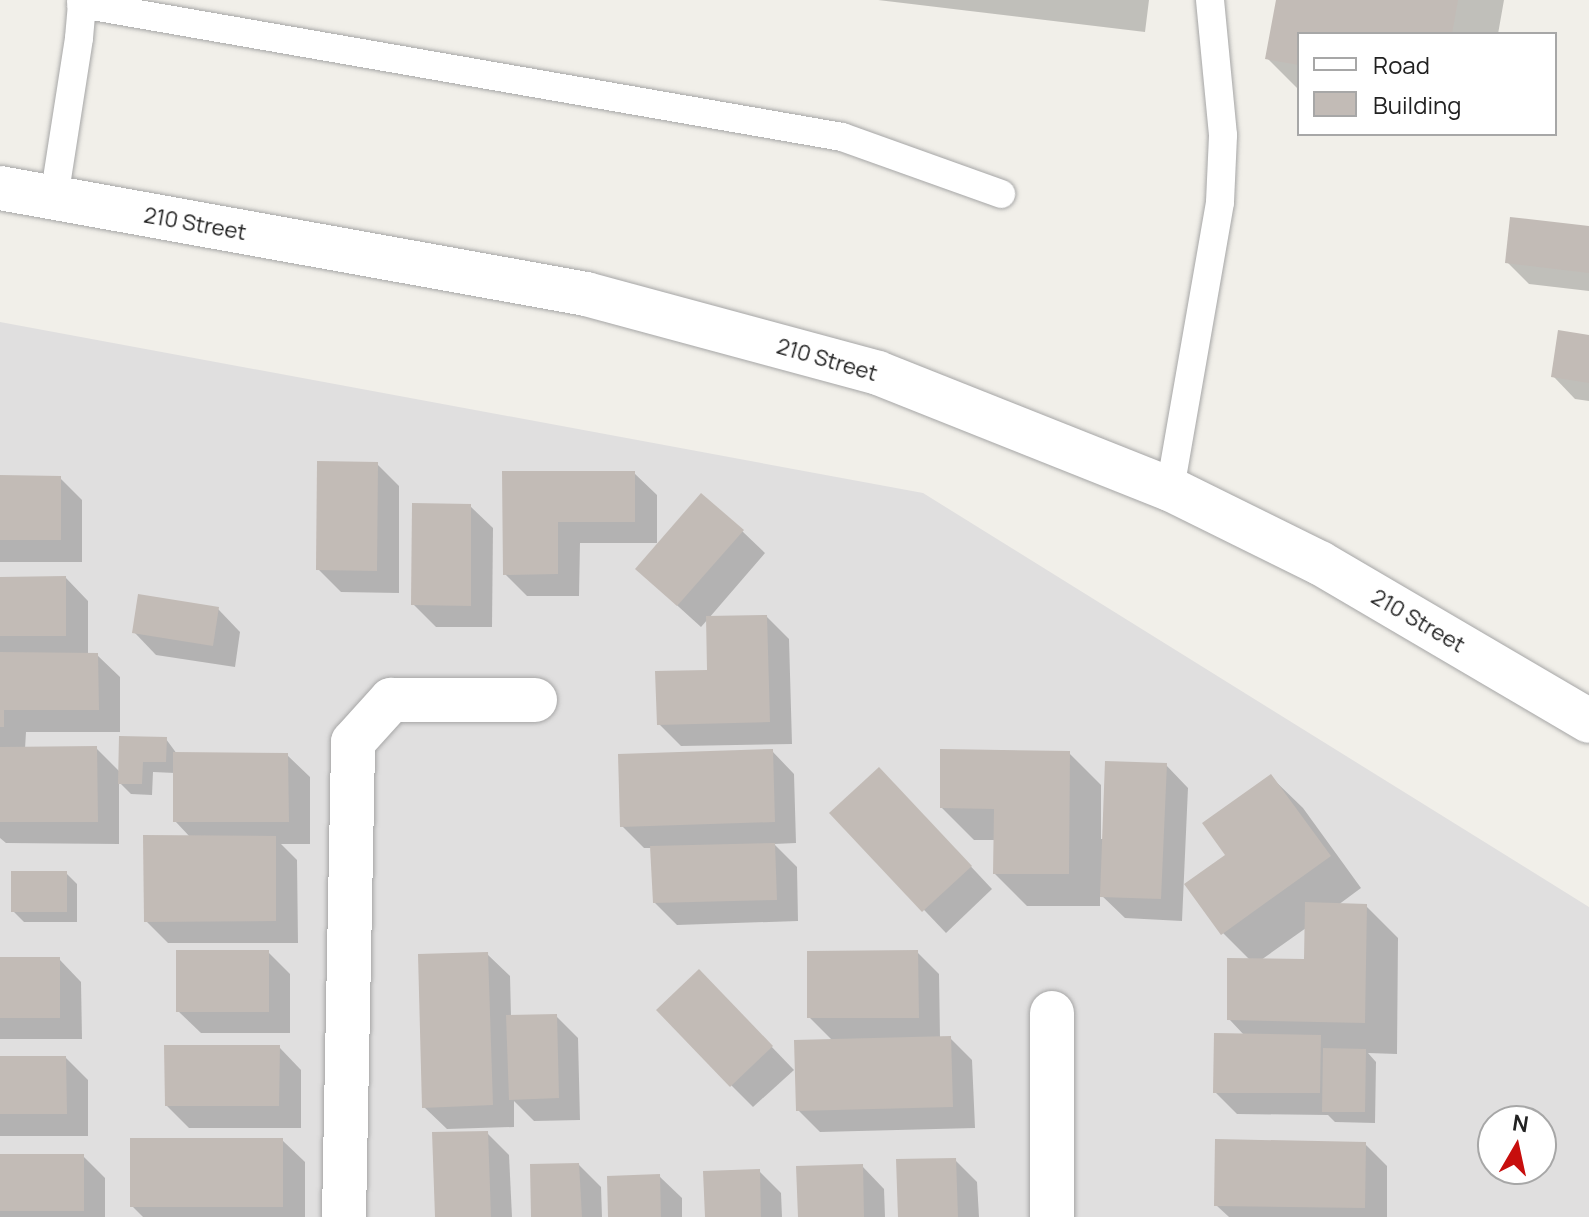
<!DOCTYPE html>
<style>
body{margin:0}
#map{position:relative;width:1589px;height:1217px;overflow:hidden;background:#f1efe9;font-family:Manrope,sans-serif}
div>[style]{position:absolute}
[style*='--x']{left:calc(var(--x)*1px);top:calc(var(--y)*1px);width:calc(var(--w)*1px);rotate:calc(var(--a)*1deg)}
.residential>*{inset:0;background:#e0dfdf}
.shadow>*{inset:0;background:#0003}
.building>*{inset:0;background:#c2bbb6}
.roads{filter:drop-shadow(0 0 2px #a6a6a6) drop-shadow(0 0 2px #a6a6a6)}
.service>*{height:28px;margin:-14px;padding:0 14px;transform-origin:14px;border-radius:14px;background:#fff}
.minor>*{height:44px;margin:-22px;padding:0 22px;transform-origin:22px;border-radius:22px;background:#fff}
span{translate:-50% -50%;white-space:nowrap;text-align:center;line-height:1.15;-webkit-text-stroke:8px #fff;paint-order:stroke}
.street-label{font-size:22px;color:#222}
.legend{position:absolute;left:1297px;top:32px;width:260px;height:104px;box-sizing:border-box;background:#fff;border:2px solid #a7a7a7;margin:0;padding:10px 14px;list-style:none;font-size:24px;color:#222}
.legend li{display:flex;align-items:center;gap:16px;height:40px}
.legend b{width:40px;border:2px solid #a7a7a7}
.north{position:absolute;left:1477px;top:1105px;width:80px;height:80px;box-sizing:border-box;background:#fff;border:2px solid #a7a7a7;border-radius:50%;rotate:9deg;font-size:22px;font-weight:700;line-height:32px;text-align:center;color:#222}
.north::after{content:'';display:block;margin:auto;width:28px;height:36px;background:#c70e0d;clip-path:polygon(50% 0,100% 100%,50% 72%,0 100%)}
</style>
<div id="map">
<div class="residential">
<i style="clip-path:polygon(evenodd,0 322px,923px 493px,1589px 907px,1589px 1217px,0 1217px,0 322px,1493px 1121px,1541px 1121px,1541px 1169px,1493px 1169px,1493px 1121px)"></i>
</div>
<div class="shadow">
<i style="clip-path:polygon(878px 0,1149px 0,1145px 32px)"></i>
<i style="clip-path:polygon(1278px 0,1504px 0,1498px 34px,1299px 34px,1299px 90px,1267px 58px)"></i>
<i style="clip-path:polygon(1589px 228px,1589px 291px,1529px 284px,1507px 262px)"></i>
<i style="clip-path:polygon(1589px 337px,1589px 401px,1575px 399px,1553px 376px)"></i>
<i style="clip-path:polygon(377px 464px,399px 486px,399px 593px,341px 592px,318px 569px)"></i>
<i style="clip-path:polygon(504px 473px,634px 473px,657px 495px,657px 543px,580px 543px,579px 596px,527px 596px,505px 574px)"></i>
<i style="clip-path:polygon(0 477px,60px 478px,82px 500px,82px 562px,0 562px)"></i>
<i style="clip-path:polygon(470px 506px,493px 528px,492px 627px,436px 627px,413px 604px)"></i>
<i style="clip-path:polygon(742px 531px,765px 553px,709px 618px,767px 617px,789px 639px,792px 744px,681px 746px,659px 724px,709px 672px,708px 619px,701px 627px,637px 569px)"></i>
<i style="clip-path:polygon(66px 578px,88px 601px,88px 655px,97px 655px,120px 677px,120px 732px,26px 732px,25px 749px,96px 748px,120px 772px,166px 739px,177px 754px,287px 755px,310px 777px,310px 844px,281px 844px,297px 860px,298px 943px,168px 943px,146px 921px,191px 838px,175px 821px,175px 773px,153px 772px,152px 795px,131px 794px,119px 782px,119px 844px,6px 843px,0 838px,0 579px)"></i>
<i style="clip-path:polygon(218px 609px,240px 632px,235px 667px,156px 655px,134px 632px)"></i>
<i style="clip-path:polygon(772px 751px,794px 774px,796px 843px,774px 844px,797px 867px,798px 921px,677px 925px,654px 902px,652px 848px,644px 848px,622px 826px)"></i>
<i style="clip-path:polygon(1069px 753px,1101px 785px,1101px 839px,1104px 839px,1166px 765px,1188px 788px,1182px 921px,1125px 918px,1100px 894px,1100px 906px,1027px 906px,995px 874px,995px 840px,974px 840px,942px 808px)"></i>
<i style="clip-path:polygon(evenodd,1271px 777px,1303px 808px,1361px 888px,1338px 905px,1366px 906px,1398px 938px,1397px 1054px,1368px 1053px,1376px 1062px,1375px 1123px,1335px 1122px,1328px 1115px,1237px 1114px,1215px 1092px,1245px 1036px,1229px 1019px,1250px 960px,1223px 933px,1227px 856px,1271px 777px,1306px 928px,1306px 961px,1261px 960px,1306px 928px)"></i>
<i style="clip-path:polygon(901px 792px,992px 889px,946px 933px,832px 813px)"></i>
<i style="clip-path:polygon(66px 873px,77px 884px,77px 922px,24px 922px,13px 911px)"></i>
<i style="clip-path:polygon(268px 952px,290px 974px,290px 1033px,201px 1033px,178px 1011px)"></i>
<i style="clip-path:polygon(917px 952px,939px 974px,940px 1038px,950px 1038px,972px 1060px,975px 1128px,820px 1132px,798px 1110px,833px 1041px,809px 1017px)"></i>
<i style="clip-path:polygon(487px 954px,510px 976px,511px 1017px,556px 1016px,578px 1038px,580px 1120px,534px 1121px,514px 1101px,514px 1127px,447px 1129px,424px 1107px)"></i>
<i style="clip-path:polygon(0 959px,59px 959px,81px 982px,82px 1039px,0 1039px)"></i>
<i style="clip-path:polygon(721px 994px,794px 1070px,753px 1107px,731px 1085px)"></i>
<i style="clip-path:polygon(279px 1047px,301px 1070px,301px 1128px,189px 1128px,167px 1106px)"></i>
<i style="clip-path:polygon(0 1058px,66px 1058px,88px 1080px,88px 1136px,0 1136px)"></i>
<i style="clip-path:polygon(487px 1133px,509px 1155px,512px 1217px,437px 1217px)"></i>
<i style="clip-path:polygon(282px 1140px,305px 1162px,305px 1217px,143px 1217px,132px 1206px)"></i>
<i style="clip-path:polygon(1365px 1144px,1387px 1166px,1387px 1217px,1229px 1217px,1216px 1205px)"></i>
<i style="clip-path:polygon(0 1156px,83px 1156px,105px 1178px,105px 1217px,0 1217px)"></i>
<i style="clip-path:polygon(955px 1160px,977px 1182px,979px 1217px,900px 1217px)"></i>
<i style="clip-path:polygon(579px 1165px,601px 1187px,602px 1217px,533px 1217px)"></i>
<i style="clip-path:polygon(862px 1166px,884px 1189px,885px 1217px,800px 1217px)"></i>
<i style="clip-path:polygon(759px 1171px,781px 1193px,782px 1217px,707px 1217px)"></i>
<i style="clip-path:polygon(659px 1176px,682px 1198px,682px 1217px,610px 1217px)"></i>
</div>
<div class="building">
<i style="clip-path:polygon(1276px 0,1458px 0,1452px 34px,1299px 34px,1299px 65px,1265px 59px)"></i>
<i style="clip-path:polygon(1510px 217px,1589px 226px,1589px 273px,1505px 263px)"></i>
<i style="clip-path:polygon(1558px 330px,1589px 335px,1589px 383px,1551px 377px)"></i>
<i style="clip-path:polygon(317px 461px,378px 462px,377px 571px,316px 570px)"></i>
<i style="clip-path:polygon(502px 471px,635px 471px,635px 522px,558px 522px,558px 574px,503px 575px)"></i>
<i style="clip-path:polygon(0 475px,61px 476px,61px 540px,0 540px)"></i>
<i style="clip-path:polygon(701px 493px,744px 530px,677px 606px,635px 569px)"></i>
<i style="clip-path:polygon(412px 503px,471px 504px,471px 606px,411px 605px)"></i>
<i style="clip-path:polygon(66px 576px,66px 636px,0 636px,0 577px)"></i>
<i style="clip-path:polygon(138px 594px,219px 607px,213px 646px,132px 633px)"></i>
<i style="clip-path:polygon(767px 615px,770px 722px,657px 725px,655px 671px,707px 670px,706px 616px)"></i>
<i style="clip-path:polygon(0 652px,98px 653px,99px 710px,4px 710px,4px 727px,0 727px)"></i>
<i style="clip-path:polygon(119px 736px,167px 737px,166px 762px,143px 762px,142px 784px,118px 784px)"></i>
<i style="clip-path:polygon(97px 746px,98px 822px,0 822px,0 747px)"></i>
<i style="clip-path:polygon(773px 749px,775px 822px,620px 827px,618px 754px)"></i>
<i style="clip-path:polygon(940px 749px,1070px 751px,1069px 874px,993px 874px,994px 809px,940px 808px)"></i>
<i style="clip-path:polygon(173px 752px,288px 753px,289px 822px,173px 822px)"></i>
<i style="clip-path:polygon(1105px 761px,1167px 763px,1161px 899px,1100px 897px)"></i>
<i style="clip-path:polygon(879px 767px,972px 866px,922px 912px,829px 813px)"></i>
<i style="clip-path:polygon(1271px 774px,1331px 856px,1221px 935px,1184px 884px,1225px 855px,1202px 823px)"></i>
<i style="clip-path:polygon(143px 835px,276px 836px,276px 921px,144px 922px)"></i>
<i style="clip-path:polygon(775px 843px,777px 900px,653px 903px,650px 846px)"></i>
<i style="clip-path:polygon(11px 871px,67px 871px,67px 912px,11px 912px)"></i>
<i style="clip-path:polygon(1305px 902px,1367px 904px,1365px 1023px,1227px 1020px,1227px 958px,1304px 959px)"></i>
<i style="clip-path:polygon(176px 950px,269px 950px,269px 1012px,176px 1012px)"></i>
<i style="clip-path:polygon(918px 950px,919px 1018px,807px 1018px,807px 951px)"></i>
<i style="clip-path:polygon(488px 952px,493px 1105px,422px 1108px,418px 954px)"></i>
<i style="clip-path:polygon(0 957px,60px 957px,60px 1018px,0 1018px)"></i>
<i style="clip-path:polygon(699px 969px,773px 1046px,730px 1087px,656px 1010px)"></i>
<i style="clip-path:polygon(557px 1014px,559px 1098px,509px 1100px,506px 1015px)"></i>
<i style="clip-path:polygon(1214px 1033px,1321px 1035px,1320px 1093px,1213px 1093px)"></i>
<i style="clip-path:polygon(951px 1036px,953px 1107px,796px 1111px,794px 1040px)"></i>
<i style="clip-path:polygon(164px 1045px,280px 1045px,279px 1106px,165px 1106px)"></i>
<i style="clip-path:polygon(1323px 1048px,1366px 1049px,1365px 1112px,1322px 1112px)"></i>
<i style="clip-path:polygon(0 1056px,66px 1056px,67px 1114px,0 1114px)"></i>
<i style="clip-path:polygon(488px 1131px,491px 1217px,435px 1217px,432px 1132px)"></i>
<i style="clip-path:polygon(130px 1138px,283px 1138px,283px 1207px,130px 1207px)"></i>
<i style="clip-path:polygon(1215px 1139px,1366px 1142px,1365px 1208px,1214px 1206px)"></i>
<i style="clip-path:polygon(0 1154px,84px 1154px,84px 1211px,0 1211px)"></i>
<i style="clip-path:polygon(956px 1158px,958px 1217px,898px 1217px,896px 1159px)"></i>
<i style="clip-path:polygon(579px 1163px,582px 1217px,531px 1217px,530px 1164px)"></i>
<i style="clip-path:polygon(863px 1164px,864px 1217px,798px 1217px,796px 1166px)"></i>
<i style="clip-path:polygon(760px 1169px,761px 1217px,705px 1217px,703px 1171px)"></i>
<i style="clip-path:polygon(660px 1174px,661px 1217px,608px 1217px,607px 1176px)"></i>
</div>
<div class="roads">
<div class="service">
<i style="--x:81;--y:4;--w:773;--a:9.91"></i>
<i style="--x:842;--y:137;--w:169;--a:19.7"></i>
<i style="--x:54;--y:198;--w:162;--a:-81.1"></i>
<i style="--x:79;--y:38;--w:38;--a:-85"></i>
<i style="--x:1170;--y:489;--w:291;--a:-80.1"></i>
<i style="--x:1220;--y:202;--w:67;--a:-87.4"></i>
<i style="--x:1223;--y:135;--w:136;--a:-95.5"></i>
</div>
<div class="minor">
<i style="--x:0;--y:188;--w:596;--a:10.25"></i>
<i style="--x:586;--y:294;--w:302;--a:15.1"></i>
<i style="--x:878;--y:373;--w:314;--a:21.7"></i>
<i style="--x:1170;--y:489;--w:167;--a:26.3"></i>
<i style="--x:1320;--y:563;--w:312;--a:30.4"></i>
<i style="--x:344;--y:1217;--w:475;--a:-88.9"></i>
<i style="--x:353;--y:742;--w:57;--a:-47.9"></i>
<i style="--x:391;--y:700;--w:144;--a:0"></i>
<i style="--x:1052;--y:1217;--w:204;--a:-90"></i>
</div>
</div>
<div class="street-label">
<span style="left:195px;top:224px;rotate:10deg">210 Street</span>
<span style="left:827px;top:360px;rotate:16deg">210 Street</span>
<span style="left:1418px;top:621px;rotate:30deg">210 Street</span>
</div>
<ul class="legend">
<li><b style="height:10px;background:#fff"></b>Road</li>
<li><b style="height:22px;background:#c2bbb6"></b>Building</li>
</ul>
<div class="north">N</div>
</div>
